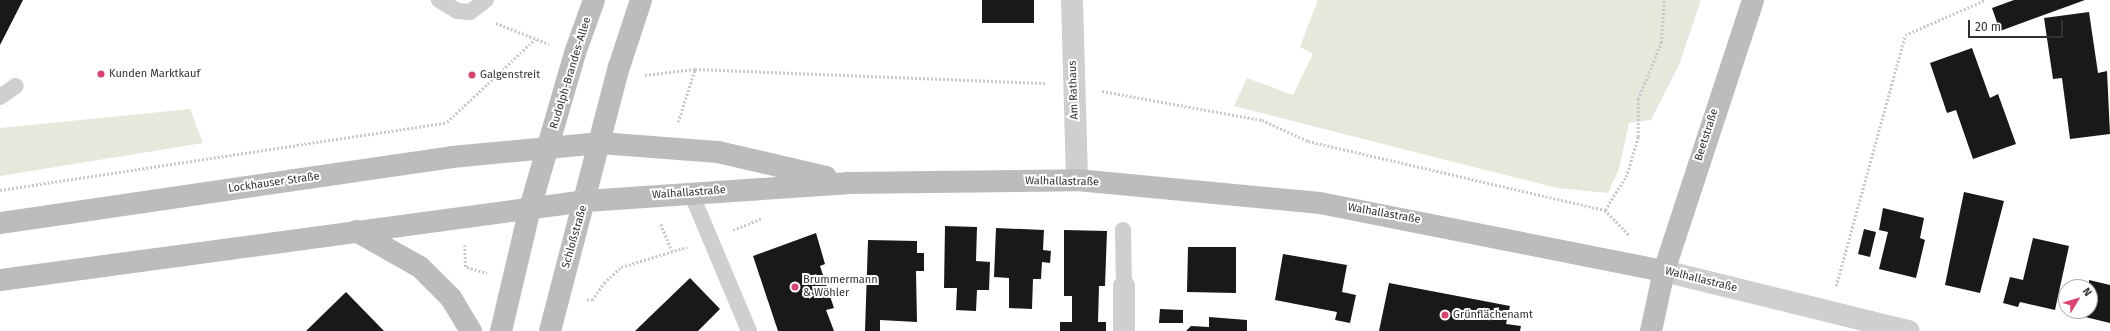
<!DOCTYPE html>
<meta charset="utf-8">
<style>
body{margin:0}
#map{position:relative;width:2110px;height:331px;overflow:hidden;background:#fff;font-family:"Fira Sans",sans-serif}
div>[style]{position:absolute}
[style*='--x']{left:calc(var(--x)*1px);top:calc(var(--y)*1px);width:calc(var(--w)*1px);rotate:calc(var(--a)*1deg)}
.green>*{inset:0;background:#e5e8db}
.building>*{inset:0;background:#191919}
.path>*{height:2.5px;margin-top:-1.25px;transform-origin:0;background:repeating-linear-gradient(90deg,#c9c9c9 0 2px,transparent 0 4px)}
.lane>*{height:16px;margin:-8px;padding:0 8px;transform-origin:8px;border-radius:8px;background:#cfcfcf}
.street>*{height:22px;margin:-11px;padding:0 11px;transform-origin:11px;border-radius:11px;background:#cfcfcf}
.secondary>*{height:22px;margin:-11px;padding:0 11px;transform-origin:11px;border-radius:11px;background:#bcbcbc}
.dots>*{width:11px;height:11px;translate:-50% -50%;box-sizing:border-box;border:2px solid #fff;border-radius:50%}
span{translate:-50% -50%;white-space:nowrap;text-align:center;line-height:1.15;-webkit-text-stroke:4px #fff;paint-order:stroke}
.street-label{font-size:11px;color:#323232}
.poi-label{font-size:11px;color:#323232}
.left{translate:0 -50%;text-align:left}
.north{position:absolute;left:2058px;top:279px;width:40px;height:40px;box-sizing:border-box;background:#fff;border:1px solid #adadad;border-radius:50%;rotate:52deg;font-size:11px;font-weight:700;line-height:16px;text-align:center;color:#323232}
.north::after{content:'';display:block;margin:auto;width:14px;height:18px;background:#db4270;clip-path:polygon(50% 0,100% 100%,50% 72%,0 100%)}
.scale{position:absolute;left:1968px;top:20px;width:95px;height:18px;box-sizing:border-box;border:2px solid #323232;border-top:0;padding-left:5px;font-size:12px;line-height:14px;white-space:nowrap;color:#323232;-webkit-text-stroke:3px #fff;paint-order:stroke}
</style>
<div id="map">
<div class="green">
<i style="clip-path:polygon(1318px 0,1701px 0,1679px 65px,1651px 120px,1629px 123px,1619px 169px,1608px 193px,1557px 188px,1234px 106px,1247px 78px,1293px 95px,1313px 54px,1300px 47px)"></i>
<i style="clip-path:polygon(190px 109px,203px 143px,0 176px,0 128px)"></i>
</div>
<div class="building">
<i style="clip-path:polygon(0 0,23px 0,0 45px)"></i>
<i style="clip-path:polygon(982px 0,1034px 0,1034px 23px,982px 23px)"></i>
<i style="clip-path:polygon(2014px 0,2085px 0,2000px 31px,1992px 8px)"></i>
<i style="clip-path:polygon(2089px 12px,2098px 73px,2107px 71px,2110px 134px,2070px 139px,2062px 78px,2053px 79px,2044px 18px)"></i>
<i style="clip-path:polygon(1972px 48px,1990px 98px,1998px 94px,2016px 144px,1973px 159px,1956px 110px,1947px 113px,1930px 63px)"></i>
<i style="clip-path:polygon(1964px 192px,2004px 201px,1980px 293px,1945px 285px)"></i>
<i style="clip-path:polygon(1883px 208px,1924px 218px,1920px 238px,1925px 240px,1916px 278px,1879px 269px,1888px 232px,1879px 230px)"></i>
<i style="clip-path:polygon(945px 226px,977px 227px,976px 261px,990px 262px,989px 290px,977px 290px,976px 311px,956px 310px,957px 288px,944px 288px)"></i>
<i style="clip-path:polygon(996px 228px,1044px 230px,1043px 250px,1051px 251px,1050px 263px,1042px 262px,1041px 279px,1033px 279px,1032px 309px,1009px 308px,1009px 278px,994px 277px)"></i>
<i style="clip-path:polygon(1864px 229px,1876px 232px,1870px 257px,1858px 254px)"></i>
<i style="clip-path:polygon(1064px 230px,1107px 231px,1105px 286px,1099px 286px,1098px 322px,1106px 322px,1106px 331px,1060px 331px,1060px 322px,1072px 322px,1072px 296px,1064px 296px)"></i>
<i style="clip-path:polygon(816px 233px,825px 264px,820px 266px,834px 308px,826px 310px,834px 331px,778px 331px,753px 256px)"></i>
<i style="clip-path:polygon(2033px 238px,2069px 246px,2055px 310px,2020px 302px,2018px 307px,2003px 303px,2010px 277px,2023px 280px)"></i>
<i style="clip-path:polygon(868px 240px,917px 241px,917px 253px,924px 253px,924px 271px,916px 271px,917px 322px,880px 320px,880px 331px,865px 331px)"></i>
<i style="clip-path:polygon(1188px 247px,1236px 247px,1236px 293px,1187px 292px)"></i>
<i style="clip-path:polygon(1283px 254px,1347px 265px,1342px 292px,1356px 295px,1350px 323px,1335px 320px,1337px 312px,1275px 300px)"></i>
<i style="clip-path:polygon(690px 278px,720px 309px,698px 331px,635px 331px)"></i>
<i style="clip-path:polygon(2089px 280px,2110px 285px,2110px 323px,2081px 316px,2082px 311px,2090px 311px)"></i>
<i style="clip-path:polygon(1389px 283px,1510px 306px,1506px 324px,1521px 326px,1520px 331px,1379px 331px)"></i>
<i style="clip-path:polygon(346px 292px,384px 331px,306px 331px)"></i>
<i style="clip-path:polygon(1160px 309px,1183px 310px,1183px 323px,1159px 323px)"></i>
<i style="clip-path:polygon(1209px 317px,1247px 320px,1247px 331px,1186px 331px,1191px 326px,1209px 327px)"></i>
</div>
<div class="path">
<i style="--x:496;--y:23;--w:57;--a:21.6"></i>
<i style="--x:645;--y:75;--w:50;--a:-6.8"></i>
<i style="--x:695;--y:69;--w:352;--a:2.3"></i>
<i style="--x:1102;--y:91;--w:163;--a:10.3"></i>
<i style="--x:1262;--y:120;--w:51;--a:24.5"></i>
<i style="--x:1308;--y:141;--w:305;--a:13.1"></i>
<i style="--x:1605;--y:210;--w:35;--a:46"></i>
<i style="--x:678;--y:122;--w:56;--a:-72.2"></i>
<i style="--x:0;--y:190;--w:452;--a:-8.6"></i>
<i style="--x:447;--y:122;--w:121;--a:-43.3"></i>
<i style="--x:1605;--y:210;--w:39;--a:-58"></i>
<i style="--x:1626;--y:177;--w:42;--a:-73.3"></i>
<i style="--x:1638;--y:137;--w:38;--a:-90"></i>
<i style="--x:1638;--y:99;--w:61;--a:-67.7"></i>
<i style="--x:1661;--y:43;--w:43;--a:-86"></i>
<i style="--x:661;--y:224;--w:29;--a:68"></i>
<i style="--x:733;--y:230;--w:31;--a:-22"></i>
<i style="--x:465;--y:245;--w:23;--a:88"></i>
<i style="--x:467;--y:267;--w:21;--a:17"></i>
<i style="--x:1836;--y:286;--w:260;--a:-74.6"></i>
<i style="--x:1905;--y:35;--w:87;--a:-23.6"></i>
<i style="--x:587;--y:299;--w:5;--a:11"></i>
<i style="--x:592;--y:300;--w:21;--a:-55"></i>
<i style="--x:604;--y:283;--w:23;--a:-43"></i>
<i style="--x:621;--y:267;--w:69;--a:-16.9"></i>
</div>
<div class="lane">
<i style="--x:439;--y:0;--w:21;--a:31"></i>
<i style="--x:457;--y:11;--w:13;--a:4"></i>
<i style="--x:470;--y:12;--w:20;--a:-37"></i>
<i style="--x:0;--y:97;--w:19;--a:-35"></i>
<i style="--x:691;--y:193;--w:150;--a:67.2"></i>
<i style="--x:1123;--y:230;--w:56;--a:89"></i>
</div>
<div class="street">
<i style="--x:1072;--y:0;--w:180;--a:88.4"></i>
<i style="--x:1664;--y:271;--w:252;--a:13.8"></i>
<i style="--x:1124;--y:286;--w:45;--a:90"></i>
</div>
<div class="secondary">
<i style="--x:0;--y:223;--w:457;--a:-8.3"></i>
<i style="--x:452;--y:157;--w:149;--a:-5.4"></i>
<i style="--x:600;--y:143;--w:118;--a:4.4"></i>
<i style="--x:718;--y:152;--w:111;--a:13"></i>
<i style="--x:356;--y:231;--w:73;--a:29.4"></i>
<i style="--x:420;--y:267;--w:44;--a:45"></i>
<i style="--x:451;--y:298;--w:39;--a:59"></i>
<i style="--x:0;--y:280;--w:591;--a:-7.68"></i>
<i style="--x:586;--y:201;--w:262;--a:-3.9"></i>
<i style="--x:847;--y:183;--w:230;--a:-0.7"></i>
<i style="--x:1077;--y:180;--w:244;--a:5.4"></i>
<i style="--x:1320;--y:203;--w:351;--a:11.2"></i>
<i style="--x:501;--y:331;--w:126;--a:-76.7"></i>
<i style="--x:530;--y:208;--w:161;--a:-73.8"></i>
<i style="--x:575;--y:53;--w:56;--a:-70.3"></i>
<i style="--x:550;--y:331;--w:273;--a:-75.4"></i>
<i style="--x:619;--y:67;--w:71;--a:-71.8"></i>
<i style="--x:1651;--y:331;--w:61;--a:-77.8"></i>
<i style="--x:1664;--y:271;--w:285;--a:-71.8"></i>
</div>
<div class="dots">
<i style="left:101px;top:74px;background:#db4270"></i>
<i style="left:472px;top:75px;background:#db4270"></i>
<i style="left:795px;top:287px;background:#db4270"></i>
<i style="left:1445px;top:315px;background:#db4270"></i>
</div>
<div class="street-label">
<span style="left:571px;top:73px;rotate:-73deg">Rudolph-Brandes-Allee</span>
<span style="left:1074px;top:90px;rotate:-92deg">Am Rathaus</span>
<span style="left:1707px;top:135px;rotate:-72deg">Beetstraße</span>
<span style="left:1062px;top:182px;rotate:1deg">Walhallastraße</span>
<span style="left:274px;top:183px;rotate:-8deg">Lockhauser Straße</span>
<span style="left:689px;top:193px;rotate:-4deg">Walhallastraße</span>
<span style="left:1384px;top:214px;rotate:10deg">Walhallastraße</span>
<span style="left:575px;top:237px;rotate:-74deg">Schloßstraße</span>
<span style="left:1701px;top:280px;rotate:14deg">Walhallastraße</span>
</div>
<div class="poi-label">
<span class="left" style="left:109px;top:74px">Kunden Marktkauf</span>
<span class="left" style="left:480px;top:75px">Galgenstreit</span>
<span class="left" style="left:803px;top:287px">Brummermann<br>&amp; Wöhler</span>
<span class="left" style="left:1453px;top:315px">Grünflächenamt</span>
</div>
<div class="north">N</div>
<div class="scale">20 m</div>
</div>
